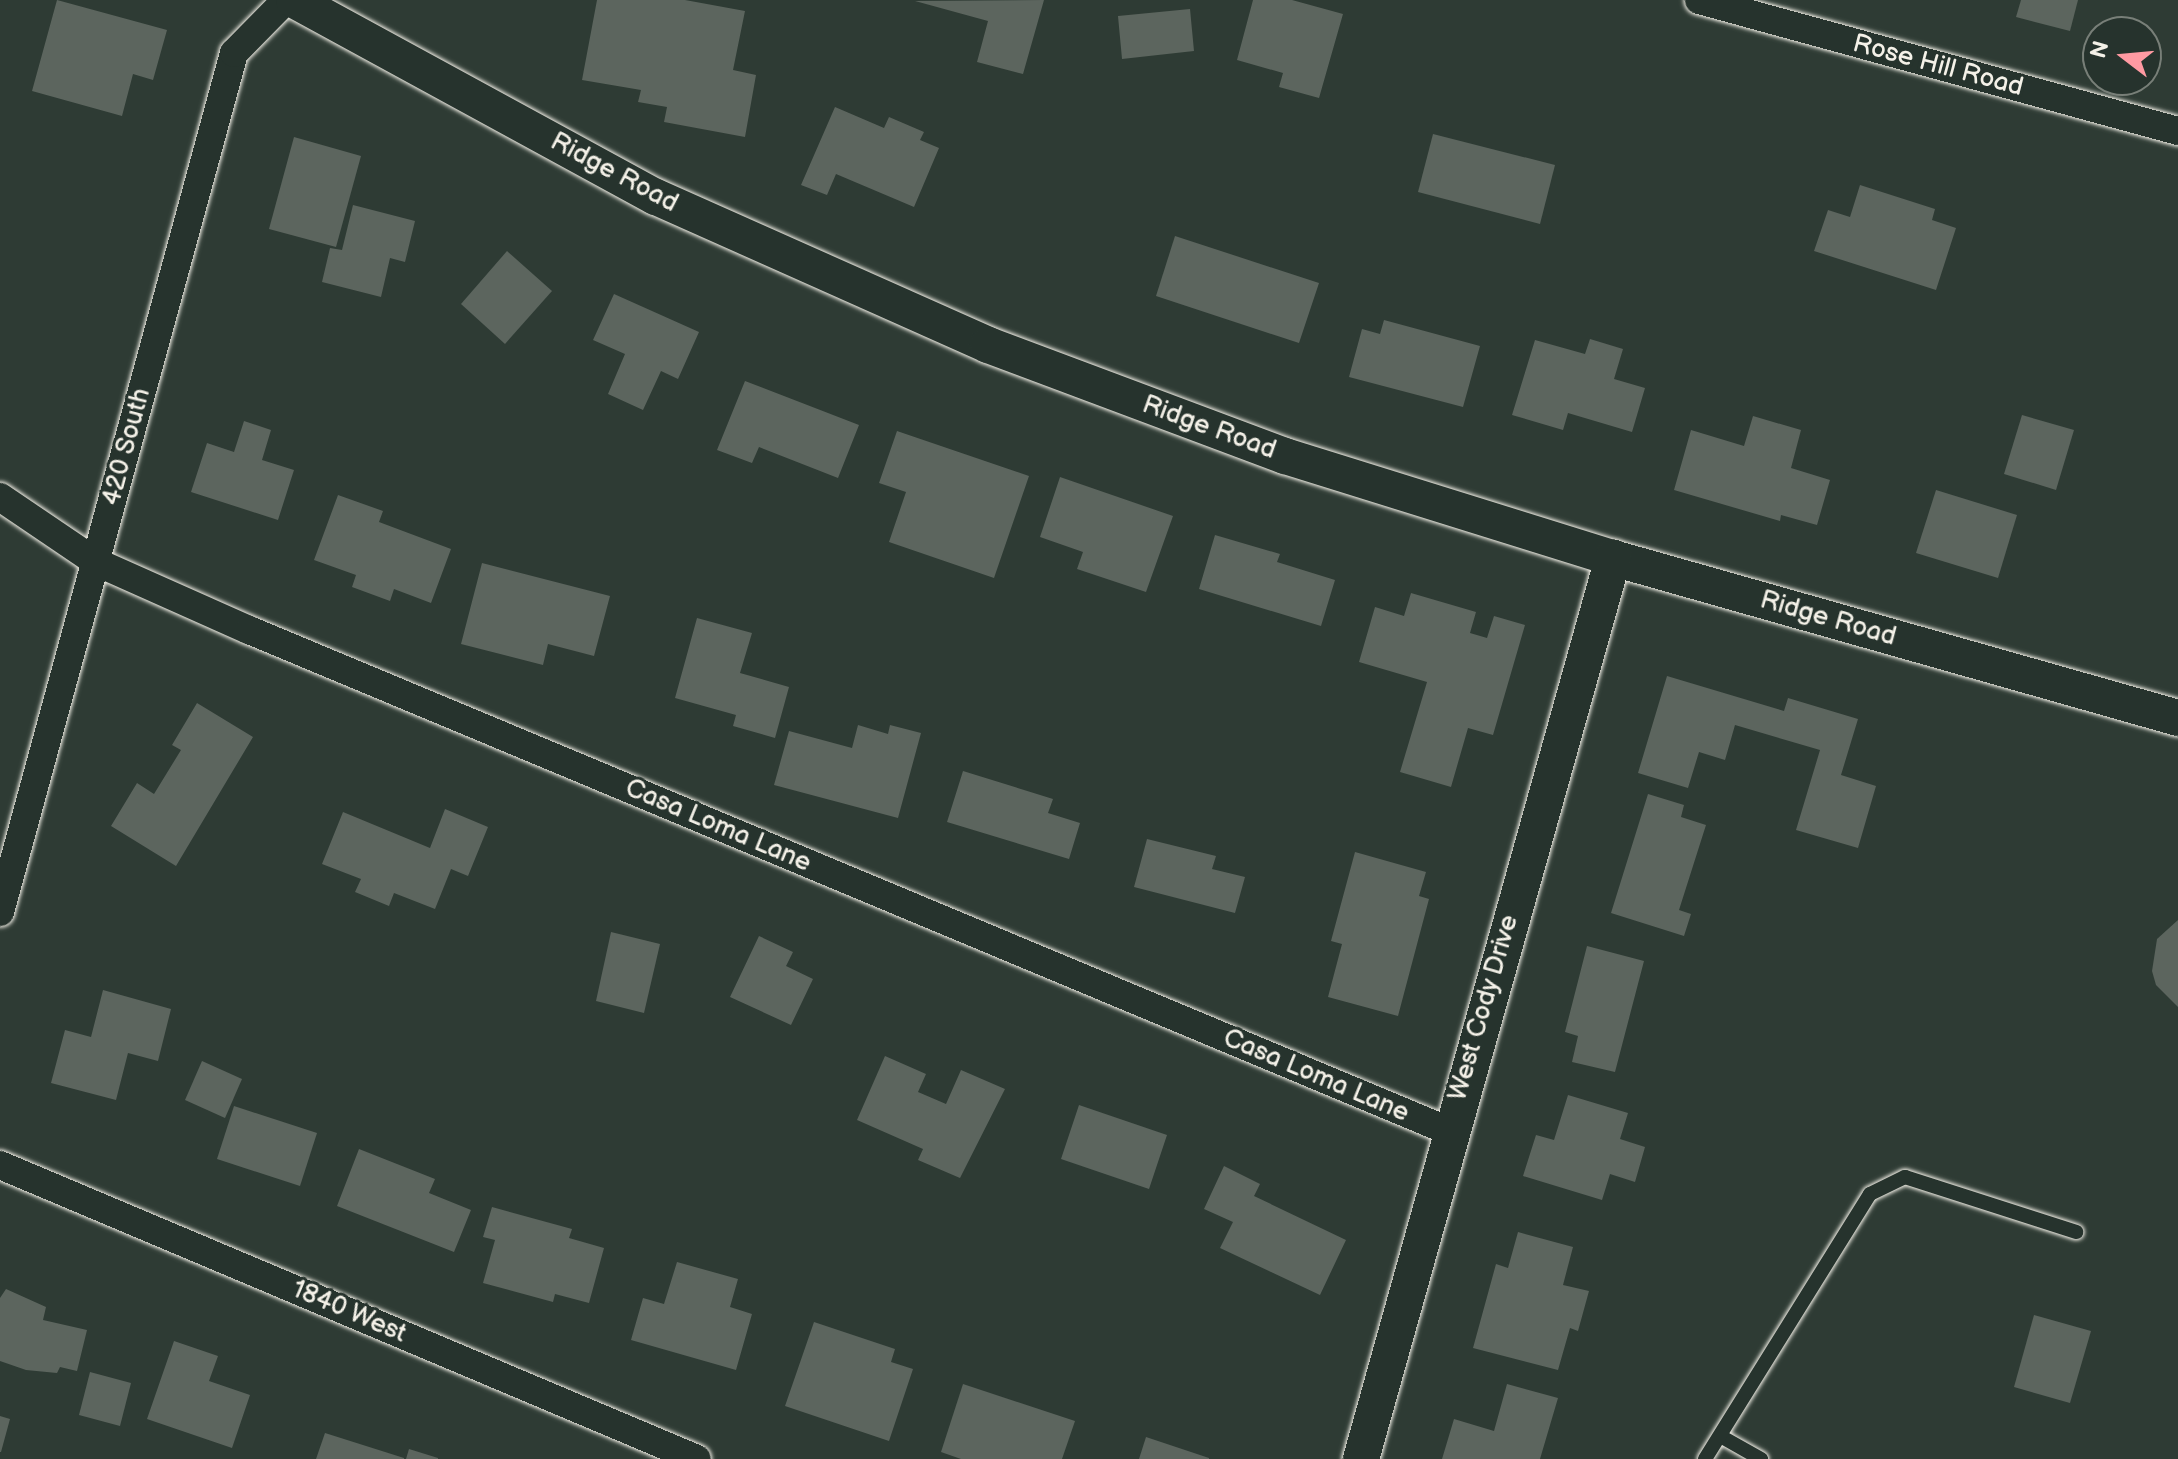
<!DOCTYPE html>
<style>
body{margin:0}
#map{position:relative;width:2178px;height:1459px;overflow:hidden;background:#2e3b34;font-family:"Balsamiq Sans",sans-serif}
div>[style]{position:absolute}
[style*='--x']{left:calc(var(--x)*1px);top:calc(var(--y)*1px);width:calc(var(--w)*1px);rotate:calc(var(--a)*1deg)}
.building>*{inset:0;background:#5c655e}
.roads{filter:drop-shadow(0 0 2px #f4f1e8) drop-shadow(0 0 2px #f4f1e8)}
.service>*{height:14px;margin:-7px;padding:0 7px;transform-origin:7px;border-radius:7px;background:#26332d}
.minor>*{height:28px;margin:-14px;padding:0 14px;transform-origin:14px;border-radius:14px;background:#26332d}
.tertiary>*{height:36px;margin:-18px;padding:0 18px;transform-origin:18px;border-radius:18px;background:#26332d}
span{translate:-50% -50%;white-space:nowrap;text-align:center;line-height:1.15;-webkit-text-stroke:6px #26332d;paint-order:stroke}
.street-label{font-size:26px;color:#f4f1e8}
.north{position:absolute;left:2082px;top:16px;width:80px;height:80px;box-sizing:border-box;background:#26332d;border:2px solid #787f78;border-radius:50%;rotate:286deg;font-size:22px;font-weight:700;line-height:32px;text-align:center;color:#f4f1e8}
.north::after{content:'';display:block;margin:auto;width:28px;height:36px;background:#ff9aa2;clip-path:polygon(50% 0,100% 100%,50% 72%,0 100%)}
</style>
<div id="map">
<div class="building">
<i style="clip-path:polygon(57px 0,167px 30px,153px 80px,133px 74px,122px 116px,32px 91px)"></i>
<i style="clip-path:polygon(597px 0,685px 0,745px 11px,733px 70px,756px 75px,745px 137px,664px 122px,667px 107px,638px 102px,641px 90px,582px 80px)"></i>
<i style="clip-path:polygon(1044px 0,1023px 74px,977px 62px,988px 21px,915px 1px)"></i>
<i style="clip-path:polygon(1253px 0,1292px 0,1343px 14px,1319px 98px,1279px 87px,1283px 73px,1237px 60px)"></i>
<i style="clip-path:polygon(2021px 0,2078px 0,2070px 31px,2016px 17px)"></i>
<i style="clip-path:polygon(1190px 9px,1194px 51px,1122px 59px,1118px 16px)"></i>
<i style="clip-path:polygon(835px 107px,884px 128px,889px 117px,924px 132px,920px 140px,939px 148px,914px 207px,836px 174px,827px 195px,801px 185px)"></i>
<i style="clip-path:polygon(1433px 134px,1555px 165px,1540px 224px,1418px 192px)"></i>
<i style="clip-path:polygon(294px 137px,361px 156px,336px 247px,269px 229px)"></i>
<i style="clip-path:polygon(1860px 185px,1935px 209px,1932px 220px,1956px 228px,1936px 290px,1814px 251px,1828px 210px,1850px 217px)"></i>
<i style="clip-path:polygon(353px 205px,415px 221px,405px 262px,390px 258px,381px 297px,322px 282px,330px 248px,342px 250px)"></i>
<i style="clip-path:polygon(1175px 236px,1319px 283px,1299px 343px,1156px 296px)"></i>
<i style="clip-path:polygon(507px 251px,552px 291px,505px 344px,461px 304px)"></i>
<i style="clip-path:polygon(614px 294px,699px 332px,678px 379px,661px 371px,643px 410px,608px 394px,625px 354px,593px 340px)"></i>
<i style="clip-path:polygon(1384px 320px,1480px 346px,1463px 407px,1349px 377px,1362px 329px,1380px 334px)"></i>
<i style="clip-path:polygon(1590px 339px,1623px 349px,1614px 379px,1645px 388px,1632px 432px,1568px 413px,1563px 430px,1512px 415px,1535px 340px,1585px 354px)"></i>
<i style="clip-path:polygon(745px 381px,859px 425px,838px 478px,759px 447px,752px 463px,717px 450px)"></i>
<i style="clip-path:polygon(2022px 415px,2074px 430px,2056px 490px,2004px 474px)"></i>
<i style="clip-path:polygon(1753px 416px,1801px 430px,1791px 468px,1830px 480px,1817px 525px,1781px 515px,1780px 521px,1674px 490px,1691px 430px,1744px 446px)"></i>
<i style="clip-path:polygon(244px 421px,271px 430px,262px 460px,294px 470px,278px 520px,191px 492px,207px 443px,234px 452px)"></i>
<i style="clip-path:polygon(897px 431px,1029px 476px,994px 578px,889px 542px,906px 492px,879px 483px)"></i>
<i style="clip-path:polygon(1060px 477px,1173px 516px,1146px 592px,1077px 569px,1083px 552px,1040px 537px)"></i>
<i style="clip-path:polygon(1936px 490px,2017px 515px,1998px 578px,1916px 553px)"></i>
<i style="clip-path:polygon(338px 495px,383px 511px,379px 522px,451px 549px,431px 603px,394px 589px,390px 601px,352px 587px,356px 575px,314px 560px)"></i>
<i style="clip-path:polygon(1215px 535px,1280px 554px,1277px 562px,1335px 580px,1321px 626px,1199px 589px)"></i>
<i style="clip-path:polygon(482px 563px,610px 596px,594px 656px,548px 644px,543px 665px,461px 644px)"></i>
<i style="clip-path:polygon(1411px 593px,1476px 612px,1470px 633px,1487px 638px,1494px 616px,1525px 625px,1493px 735px,1468px 728px,1451px 787px,1400px 772px,1427px 682px,1359px 662px,1375px 607px,1404px 616px)"></i>
<i style="clip-path:polygon(697px 618px,752px 633px,740px 673px,789px 687px,775px 738px,733px 726px,736px 715px,675px 698px)"></i>
<i style="clip-path:polygon(1667px 676px,1784px 711px,1788px 698px,1858px 719px,1841px 775px,1876px 786px,1858px 848px,1796px 830px,1820px 750px,1735px 725px,1725px 760px,1699px 752px,1688px 788px,1638px 773px)"></i>
<i style="clip-path:polygon(197px 703px,253px 737px,176px 866px,111px 826px,137px 783px,154px 794px,181px 750px,172px 745px)"></i>
<i style="clip-path:polygon(858px 725px,888px 734px,890px 725px,921px 733px,898px 818px,774px 785px,789px 731px,852px 748px)"></i>
<i style="clip-path:polygon(963px 771px,1053px 799px,1048px 813px,1080px 823px,1069px 859px,947px 822px)"></i>
<i style="clip-path:polygon(1648px 794px,1684px 805px,1681px 817px,1706px 825px,1679px 910px,1691px 914px,1684px 936px,1611px 913px)"></i>
<i style="clip-path:polygon(445px 809px,488px 827px,468px 876px,451px 869px,435px 909px,394px 893px,389px 906px,355px 892px,361px 879px,322px 864px,343px 812px,430px 848px)"></i>
<i style="clip-path:polygon(1147px 839px,1216px 856px,1212px 869px,1245px 877px,1235px 913px,1134px 887px)"></i>
<i style="clip-path:polygon(1355px 852px,1426px 872px,1419px 896px,1429px 899px,1398px 1016px,1328px 997px,1342px 944px,1331px 941px)"></i>
<i style="clip-path:polygon(2178px 920px,2178px 1007px,2156px 985px,2152px 971px,2157px 939px)"></i>
<i style="clip-path:polygon(611px 932px,660px 944px,644px 1013px,596px 1001px)"></i>
<i style="clip-path:polygon(759px 936px,793px 952px,786px 966px,813px 979px,791px 1025px,730px 997px)"></i>
<i style="clip-path:polygon(1587px 946px,1644px 961px,1615px 1072px,1572px 1062px,1578px 1036px,1565px 1032px)"></i>
<i style="clip-path:polygon(103px 990px,171px 1009px,158px 1061px,128px 1053px,116px 1100px,51px 1083px,65px 1030px,91px 1037px)"></i>
<i style="clip-path:polygon(885px 1056px,926px 1074px,918px 1092px,946px 1104px,961px 1070px,1005px 1089px,960px 1178px,918px 1160px,923px 1149px,857px 1120px)"></i>
<i style="clip-path:polygon(202px 1061px,242px 1079px,225px 1118px,185px 1100px)"></i>
<i style="clip-path:polygon(1568px 1095px,1628px 1113px,1620px 1139px,1645px 1147px,1635px 1182px,1610px 1174px,1602px 1200px,1523px 1176px,1536px 1135px,1554px 1140px)"></i>
<i style="clip-path:polygon(1079px 1105px,1167px 1135px,1149px 1189px,1061px 1159px)"></i>
<i style="clip-path:polygon(234px 1106px,317px 1133px,300px 1186px,217px 1159px)"></i>
<i style="clip-path:polygon(359px 1149px,435px 1179px,429px 1193px,471px 1210px,454px 1252px,337px 1206px)"></i>
<i style="clip-path:polygon(1224px 1166px,1260px 1184px,1254px 1196px,1346px 1240px,1320px 1295px,1220px 1248px,1233px 1222px,1204px 1209px)"></i>
<i style="clip-path:polygon(492px 1207px,572px 1229px,569px 1238px,604px 1248px,589px 1303px,555px 1294px,553px 1302px,483px 1283px,495px 1240px,483px 1237px)"></i>
<i style="clip-path:polygon(1518px 1232px,1573px 1247px,1563px 1285px,1589px 1291px,1578px 1331px,1570px 1328px,1558px 1370px,1473px 1348px,1496px 1264px,1508px 1268px)"></i>
<i style="clip-path:polygon(677px 1262px,738px 1279px,730px 1307px,752px 1314px,736px 1370px,631px 1340px,643px 1298px,664px 1304px)"></i>
<i style="clip-path:polygon(6px 1289px,46px 1307px,43px 1320px,87px 1330px,77px 1371px,60px 1367px,57px 1373px,26px 1370px,0 1361px,0 1298px)"></i>
<i style="clip-path:polygon(2034px 1315px,2091px 1331px,2070px 1403px,2014px 1387px)"></i>
<i style="clip-path:polygon(814px 1322px,895px 1349px,891px 1362px,913px 1369px,889px 1441px,785px 1406px)"></i>
<i style="clip-path:polygon(174px 1341px,218px 1356px,209px 1381px,250px 1395px,232px 1448px,147px 1419px)"></i>
<i style="clip-path:polygon(90px 1372px,131px 1383px,120px 1426px,79px 1415px)"></i>
<i style="clip-path:polygon(963px 1384px,1075px 1421px,1062px 1459px,961px 1459px,941px 1452px)"></i>
<i style="clip-path:polygon(1507px 1384px,1558px 1398px,1540px 1459px,1442px 1459px,1454px 1419px,1494px 1431px)"></i>
<i style="clip-path:polygon(0 1416px,10px 1419px,1px 1452px,0 1452px)"></i>
<i style="clip-path:polygon(325px 1433px,404px 1458px,404px 1459px,316px 1459px)"></i>
<i style="clip-path:polygon(1146px 1437px,1209px 1458px,1209px 1459px,1139px 1459px)"></i>
<i style="clip-path:polygon(409px 1449px,438px 1458px,438px 1459px,406px 1459px)"></i>
</div>
<div class="roads">
<div class="service">
<i style="--x:1722;--y:1437;--w:45;--a:29.4"></i>
<i style="--x:1705;--y:1459;--w:312;--a:-58.1"></i>
<i style="--x:1870;--y:1194;--w:39;--a:-26"></i>
<i style="--x:1905;--y:1177;--w:180;--a:17.8"></i>
</div>
<div class="minor">
<i style="--x:1699;--y:0;--w:497;--a:15.3"></i>
<i style="--x:0;--y:497;--w:116;--a:34.1"></i>
<i style="--x:96;--y:562;--w:167;--a:24"></i>
<i style="--x:249;--y:630;--w:1300;--a:22.66"></i>
<i style="--x:0;--y:912;--w:890;--a:-74.76"></i>
<i style="--x:234;--y:53;--w:74;--a:-45.5"></i>
<i style="--x:0;--y:1165;--w:756;--a:22.87"></i>
</div>
<div class="tertiary">
<i style="--x:294;--y:0;--w:412;--a:28.6"></i>
<i style="--x:656;--y:197;--w:363;--a:24"></i>
<i style="--x:988;--y:345;--w:317;--a:20.5"></i>
<i style="--x:1285;--y:456;--w:343;--a:17.3"></i>
<i style="--x:1613;--y:558;--w:587;--a:15.81"></i>
<i style="--x:1361;--y:1459;--w:936;--a:-74.37"></i>
</div>
</div>
<div class="street-label">
<span style="left:1938px;top:66px;rotate:15deg">Rose Hill Road</span>
<span style="left:614px;top:173px;rotate:28deg">Ridge Road</span>
<span style="left:1209px;top:428px;rotate:20deg">Ridge Road</span>
<span style="left:127px;top:447px;rotate:-75deg">420 South</span>
<span style="left:1828px;top:619px;rotate:16deg">Ridge Road</span>
<span style="left:718px;top:826px;rotate:23deg">Casa Loma Lane</span>
<span style="left:1484px;top:1008px;rotate:-74deg">West Cody Drive</span>
<span style="left:1316px;top:1076px;rotate:23deg">Casa Loma Lane</span>
<span style="left:349px;top:1312px;rotate:23deg">1840 West</span>
</div>
<div class="north">N</div>
</div>
